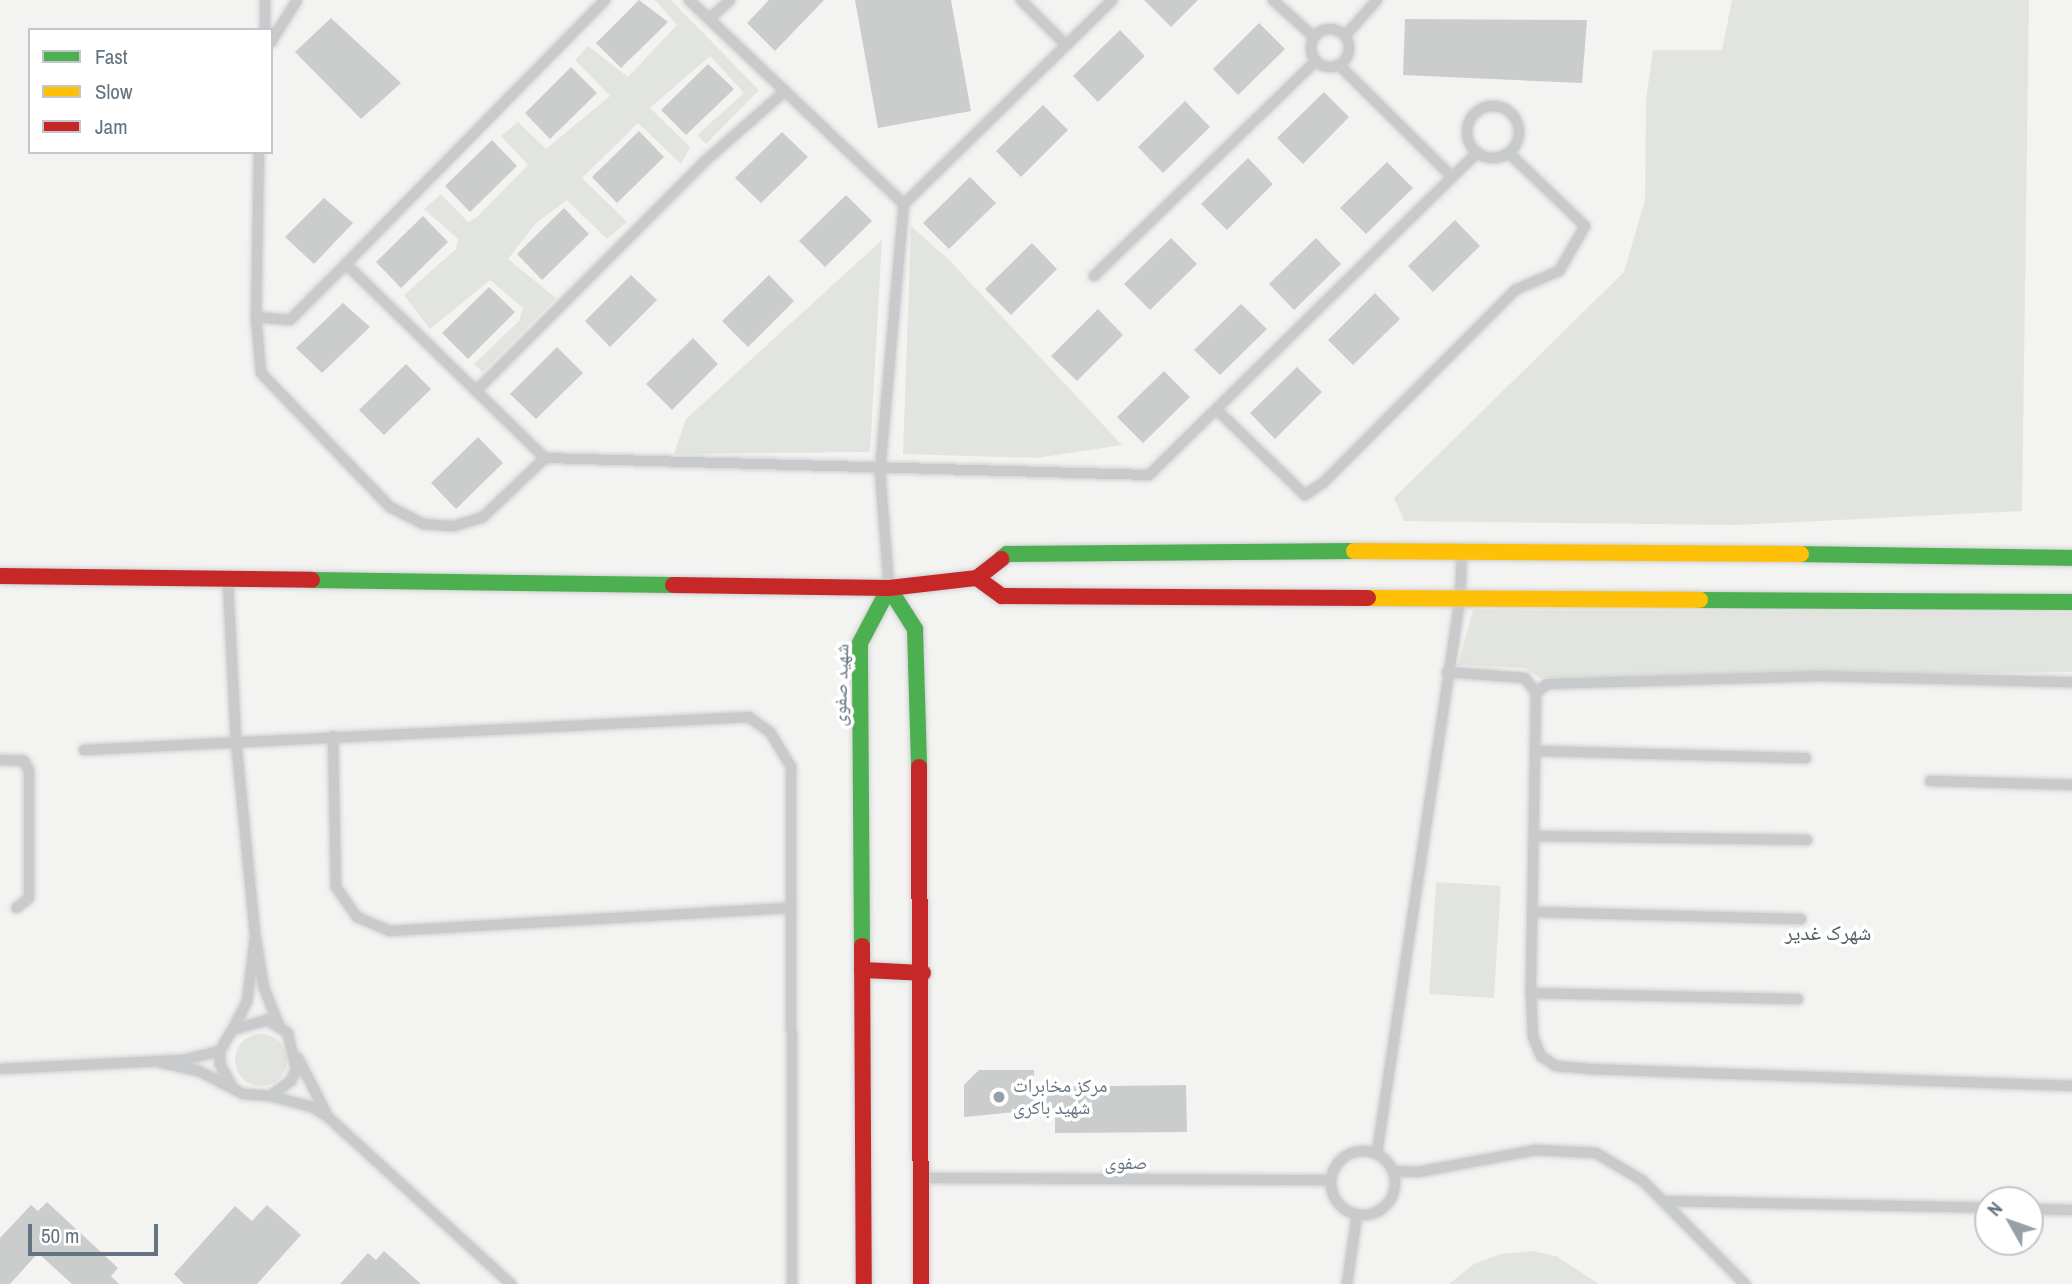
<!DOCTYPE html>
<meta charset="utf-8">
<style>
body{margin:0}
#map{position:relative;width:2072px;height:1284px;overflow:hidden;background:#f3f3f1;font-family:"Archivo Narrow","Noto Naskh Arabic",sans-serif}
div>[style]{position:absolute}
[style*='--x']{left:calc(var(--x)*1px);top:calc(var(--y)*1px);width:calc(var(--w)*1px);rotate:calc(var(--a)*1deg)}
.green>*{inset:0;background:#e2e5df}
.round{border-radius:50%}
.building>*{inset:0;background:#cbcccc}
.roads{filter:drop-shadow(0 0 2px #cfd0d1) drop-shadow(0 0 2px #cfd0d1)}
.lane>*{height:10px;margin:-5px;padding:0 5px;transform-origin:5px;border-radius:5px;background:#c8cacb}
.lane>.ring{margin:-5px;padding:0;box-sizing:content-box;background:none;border:10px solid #c8cacb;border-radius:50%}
.fast>*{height:16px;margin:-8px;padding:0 8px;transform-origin:8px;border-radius:8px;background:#4caf50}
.slow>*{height:16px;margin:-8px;padding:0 8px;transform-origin:8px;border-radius:8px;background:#ffc107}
.jam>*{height:16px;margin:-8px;padding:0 8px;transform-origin:8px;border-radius:8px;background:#c62828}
.dots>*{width:19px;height:19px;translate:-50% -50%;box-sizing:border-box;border:4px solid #fff;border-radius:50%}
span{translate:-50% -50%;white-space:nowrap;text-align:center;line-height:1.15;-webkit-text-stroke:7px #fff;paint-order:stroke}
.street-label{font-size:19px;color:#647480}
.poi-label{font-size:19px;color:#647480}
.left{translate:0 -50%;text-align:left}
.neighbourhood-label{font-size:21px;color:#525d65}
.legend{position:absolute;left:28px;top:28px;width:245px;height:126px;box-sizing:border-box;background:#fff;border:2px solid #c1c7cc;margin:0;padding:9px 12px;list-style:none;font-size:21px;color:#647480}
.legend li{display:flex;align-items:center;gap:14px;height:35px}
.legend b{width:35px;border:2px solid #c1c7cc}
.north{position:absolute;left:1974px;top:1186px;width:70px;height:70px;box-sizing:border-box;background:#fff;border:2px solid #c1c7cc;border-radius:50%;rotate:310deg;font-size:19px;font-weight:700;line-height:28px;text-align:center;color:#647480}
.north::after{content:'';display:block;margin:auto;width:24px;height:32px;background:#96a0a8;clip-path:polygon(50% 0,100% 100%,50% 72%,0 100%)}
.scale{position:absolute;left:28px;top:1224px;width:130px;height:32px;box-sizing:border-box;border:4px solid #647480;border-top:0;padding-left:9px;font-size:21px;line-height:24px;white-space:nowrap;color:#647480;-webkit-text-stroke:5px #fff;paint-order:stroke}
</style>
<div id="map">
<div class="green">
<i style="clip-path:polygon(655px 0,671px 0,759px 90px,706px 144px,697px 135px,744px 93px,710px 56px,650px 108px,690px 147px,681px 164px,638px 123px,582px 178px,627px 222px,607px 239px,567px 200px,536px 223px,508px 259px,556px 298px,483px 372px,474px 364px,519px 321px,523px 308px,490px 280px,430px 329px,404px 295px,456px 249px,458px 239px,424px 209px,441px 194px,468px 222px,477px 217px,528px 165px,501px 136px,518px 122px,546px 149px,610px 96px,575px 60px,588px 46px,628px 77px,677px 25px)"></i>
<i style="clip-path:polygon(1732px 0,2029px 0,2022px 511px,1736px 525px,1404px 521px,1394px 498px,1624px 272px,1645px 200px,1646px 101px,1653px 50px,1722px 50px)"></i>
<i style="clip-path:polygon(911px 226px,949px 260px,1122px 445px,1037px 458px,903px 454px)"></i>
<i style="clip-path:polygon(882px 240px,870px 452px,674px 454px,686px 419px)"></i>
<i style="clip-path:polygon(1473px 610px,2072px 613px,2072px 672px,1540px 678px,1525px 668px,1458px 665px)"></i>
<i style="clip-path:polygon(1436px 882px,1501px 886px,1494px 998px,1429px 994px)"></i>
<i class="round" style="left:235px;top:1034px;width:52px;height:52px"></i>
<i style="clip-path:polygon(1532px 1251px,1556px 1256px,1599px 1284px,1449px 1284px,1474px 1264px,1501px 1254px)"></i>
</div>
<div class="building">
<i style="clip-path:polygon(639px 0,668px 22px,621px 68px,596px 43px)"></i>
<i style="clip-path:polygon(769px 0,824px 0,775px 51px,747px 23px)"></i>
<i style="clip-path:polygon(855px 0,951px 0,971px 111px,878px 128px)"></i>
<i style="clip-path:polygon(1144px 0,1198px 0,1171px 27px)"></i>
<i style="clip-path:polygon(331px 18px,401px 83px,361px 119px,295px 52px)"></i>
<i style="clip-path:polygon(1405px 19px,1587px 20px,1582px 83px,1403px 75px)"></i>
<i style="clip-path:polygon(1259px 23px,1285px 49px,1238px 95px,1213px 69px)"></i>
<i style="clip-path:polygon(1120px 30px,1145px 56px,1098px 102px,1073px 76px)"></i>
<i style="clip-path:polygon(708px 64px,734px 89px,686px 135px,661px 110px)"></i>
<i style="clip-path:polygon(571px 67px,597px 93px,550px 139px,525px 113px)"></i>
<i style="clip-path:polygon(1324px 92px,1349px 117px,1303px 164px,1277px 138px)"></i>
<i style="clip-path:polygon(1185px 101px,1210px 127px,1163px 173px,1138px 147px)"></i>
<i style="clip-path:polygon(1043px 105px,1068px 130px,1021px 177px,996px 151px)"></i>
<i style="clip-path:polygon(639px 131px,664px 157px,617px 203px,592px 177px)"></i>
<i style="clip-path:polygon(782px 132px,808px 157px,761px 203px,735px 178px)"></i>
<i style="clip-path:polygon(492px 140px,517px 166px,470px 212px,445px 186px)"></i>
<i style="clip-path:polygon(1248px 158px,1273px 184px,1227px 230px,1201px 204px)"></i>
<i style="clip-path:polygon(1387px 162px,1413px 188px,1366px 234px,1340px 208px)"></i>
<i style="clip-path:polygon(970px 177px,996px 203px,949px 249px,923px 223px)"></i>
<i style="clip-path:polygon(846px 195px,872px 221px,825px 267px,799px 241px)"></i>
<i style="clip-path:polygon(324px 198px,353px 223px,314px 264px,285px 237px)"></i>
<i style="clip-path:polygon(564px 208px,589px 234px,542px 280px,517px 254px)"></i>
<i style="clip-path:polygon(423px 216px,448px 242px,401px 288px,376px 262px)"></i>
<i style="clip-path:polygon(1455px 220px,1480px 246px,1433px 292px,1408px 266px)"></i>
<i style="clip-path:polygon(1171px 238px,1197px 264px,1150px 310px,1124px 284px)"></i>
<i style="clip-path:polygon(1316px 238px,1341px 264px,1294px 310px,1269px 284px)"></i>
<i style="clip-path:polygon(1032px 243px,1057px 269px,1011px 315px,985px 289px)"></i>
<i style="clip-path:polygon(631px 275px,657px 300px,610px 347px,585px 321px)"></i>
<i style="clip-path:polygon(769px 275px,794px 301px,748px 347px,722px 321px)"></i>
<i style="clip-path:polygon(489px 287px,515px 312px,468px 359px,442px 333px)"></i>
<i style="clip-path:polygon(1375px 293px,1400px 319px,1353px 365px,1328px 340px)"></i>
<i style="clip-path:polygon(343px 303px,370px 327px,322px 373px,296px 348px)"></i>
<i style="clip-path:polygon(1241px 304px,1267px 329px,1220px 375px,1194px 350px)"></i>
<i style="clip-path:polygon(1098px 309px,1123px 335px,1077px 381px,1051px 356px)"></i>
<i style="clip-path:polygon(693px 338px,718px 364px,672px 410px,646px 384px)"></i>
<i style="clip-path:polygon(557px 347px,583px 373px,536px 419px,510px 394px)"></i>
<i style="clip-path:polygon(406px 364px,431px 389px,384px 435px,359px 410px)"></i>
<i style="clip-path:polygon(1297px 367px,1322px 392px,1275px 439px,1250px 413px)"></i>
<i style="clip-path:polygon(1164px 371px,1190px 397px,1143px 443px,1117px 417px)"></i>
<i style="clip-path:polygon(478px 437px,503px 463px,456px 509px,431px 483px)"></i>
<i style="clip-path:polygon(979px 1070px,1034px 1070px,1034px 1087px,1186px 1085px,1187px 1132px,1055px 1133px,1055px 1108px,964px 1117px,964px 1085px)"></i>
<i style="clip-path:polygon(47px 1202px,118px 1268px,111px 1276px,119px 1284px,72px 1284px,38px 1253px,10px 1284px,0 1284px,0 1238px,31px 1205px,38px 1211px)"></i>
<i style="clip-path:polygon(267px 1205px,301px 1235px,257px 1284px,184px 1284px,174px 1274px,235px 1206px,252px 1221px)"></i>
<i style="clip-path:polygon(384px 1251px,421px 1284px,340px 1284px,368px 1253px,376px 1260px)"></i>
</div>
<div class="roads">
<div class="lane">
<i style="--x:265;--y:0;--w:30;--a:90"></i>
<i style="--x:605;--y:0;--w:370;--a:134.5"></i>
<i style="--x:346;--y:264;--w:278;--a:44.3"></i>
<i style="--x:545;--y:458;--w:604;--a:1.61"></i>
<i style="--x:1149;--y:475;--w:460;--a:-44.5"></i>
<i style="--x:689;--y:0;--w:296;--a:43.5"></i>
<i style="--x:1021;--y:0;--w:64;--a:45"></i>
<i style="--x:1273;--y:0;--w:55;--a:42.1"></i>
<i style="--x:709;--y:19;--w:28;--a:-42"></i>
<i class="ring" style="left:1311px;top:29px;width:28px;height:28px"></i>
<i style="--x:1346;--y:35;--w:47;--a:-48.5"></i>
<i style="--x:271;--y:42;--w:49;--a:-58.2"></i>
<i style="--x:1339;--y:65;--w:158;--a:44.7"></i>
<i class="ring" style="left:1467px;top:106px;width:42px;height:42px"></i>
<i style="--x:259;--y:152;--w:165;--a:91"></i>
<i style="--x:256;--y:317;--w:34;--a:5"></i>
<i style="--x:290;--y:320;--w:79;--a:-45"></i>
<i style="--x:1094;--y:276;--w:309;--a:-44.1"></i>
<i style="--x:256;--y:317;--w:56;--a:84.9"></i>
<i style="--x:261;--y:373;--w:186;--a:46.1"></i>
<i style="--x:390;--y:507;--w:37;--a:27"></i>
<i style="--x:423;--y:524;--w:31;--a:4"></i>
<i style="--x:454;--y:526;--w:30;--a:-17"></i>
<i style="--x:483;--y:517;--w:86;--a:-43.6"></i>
<i style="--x:476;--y:391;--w:323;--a:-45.1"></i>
<i style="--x:704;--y:162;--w:108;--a:-41.2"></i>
<i style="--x:1218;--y:411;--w:121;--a:44"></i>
<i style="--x:1305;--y:495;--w:22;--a:-34"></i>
<i style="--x:1323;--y:483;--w:272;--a:-45.1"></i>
<i style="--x:1515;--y:290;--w:48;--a:-23.4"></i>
<i style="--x:1559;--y:271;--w:52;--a:-60"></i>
<i style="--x:1585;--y:226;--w:105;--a:-136.2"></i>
<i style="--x:228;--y:583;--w:157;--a:87.1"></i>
<i style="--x:236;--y:740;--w:195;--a:84.4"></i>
<i style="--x:255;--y:934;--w:55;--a:80.5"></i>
<i style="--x:264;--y:988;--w:40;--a:68"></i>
<i style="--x:889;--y:586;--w:115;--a:-94.5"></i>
<i style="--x:880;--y:471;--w:268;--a:-84.9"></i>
<i style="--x:904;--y:204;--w:291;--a:-44.4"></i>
<i style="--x:1447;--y:672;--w:78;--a:4.4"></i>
<i style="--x:1525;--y:678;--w:19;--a:54"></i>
<i style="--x:1536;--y:693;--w:300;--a:91"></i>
<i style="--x:1531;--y:993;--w:44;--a:87.4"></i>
<i style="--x:1533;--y:1037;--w:21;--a:67"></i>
<i style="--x:1541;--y:1056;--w:18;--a:34"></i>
<i style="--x:1556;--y:1066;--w:33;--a:5"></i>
<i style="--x:1589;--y:1069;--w:483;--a:2"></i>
<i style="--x:1536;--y:693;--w:14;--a:-39"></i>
<i style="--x:1547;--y:684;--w:273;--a:-1.7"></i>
<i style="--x:1820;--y:676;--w:252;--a:1.4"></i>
<i style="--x:333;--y:736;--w:151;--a:88.9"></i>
<i style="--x:336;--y:887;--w:37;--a:55"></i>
<i style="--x:357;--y:917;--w:36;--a:23"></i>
<i style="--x:390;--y:931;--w:402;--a:-3.3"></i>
<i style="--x:84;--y:750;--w:666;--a:-2.84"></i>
<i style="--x:749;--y:717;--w:26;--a:36"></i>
<i style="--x:770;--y:732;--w:41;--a:59"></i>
<i style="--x:791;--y:767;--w:517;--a:89.89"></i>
<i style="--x:1537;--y:751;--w:269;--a:1.5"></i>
<i style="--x:0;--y:760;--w:24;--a:2"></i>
<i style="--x:24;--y:761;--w:11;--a:63"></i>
<i style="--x:29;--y:771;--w:127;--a:90"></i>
<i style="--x:29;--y:898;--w:16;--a:142"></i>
<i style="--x:1930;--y:781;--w:142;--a:1.6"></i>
<i style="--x:1534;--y:836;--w:273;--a:0.8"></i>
<i style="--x:1532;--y:912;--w:269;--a:1.5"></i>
<i style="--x:1531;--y:993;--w:267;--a:1.3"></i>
<i style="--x:234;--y:1027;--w:28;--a:-63"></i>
<i style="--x:247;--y:1002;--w:64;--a:-82.9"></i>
<i style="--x:298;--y:1058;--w:62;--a:63"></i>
<i style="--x:159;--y:1062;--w:41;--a:12.7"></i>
<i style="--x:199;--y:1071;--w:50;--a:27.6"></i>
<i style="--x:243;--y:1094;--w:27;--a:4"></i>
<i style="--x:270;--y:1096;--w:26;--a:-36"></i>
<i style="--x:291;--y:1081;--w:13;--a:-67"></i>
<i style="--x:296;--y:1069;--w:37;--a:-103"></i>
<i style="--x:288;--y:1033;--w:25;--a:-148"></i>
<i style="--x:267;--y:1020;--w:36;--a:164"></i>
<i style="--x:232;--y:1030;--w:24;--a:120"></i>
<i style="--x:220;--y:1051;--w:13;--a:90"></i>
<i style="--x:220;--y:1064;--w:26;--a:62"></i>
<i style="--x:0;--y:1069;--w:182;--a:-2.8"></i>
<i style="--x:182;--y:1060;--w:39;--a:-13"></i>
<i style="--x:270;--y:1096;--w:43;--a:14.7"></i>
<i style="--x:312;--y:1107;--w:19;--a:32"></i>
<i style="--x:328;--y:1117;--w:248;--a:42.4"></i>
<i class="ring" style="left:1331px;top:1151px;width:54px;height:54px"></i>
<i style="--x:1377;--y:1153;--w:560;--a:-81.48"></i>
<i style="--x:1460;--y:599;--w:48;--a:-87.6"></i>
<i style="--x:1393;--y:1171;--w:25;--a:2"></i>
<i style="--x:1418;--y:1172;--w:119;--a:-10.6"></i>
<i style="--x:1535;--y:1150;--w:61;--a:2.8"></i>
<i style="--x:1596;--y:1153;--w:55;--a:30.8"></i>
<i style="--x:1643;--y:1181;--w:145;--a:45.3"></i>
<i style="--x:925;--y:1178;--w:405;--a:0.3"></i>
<i style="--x:1663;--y:1201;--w:325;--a:1.2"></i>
<i style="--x:2030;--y:1209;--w:42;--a:1.4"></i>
<i style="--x:1347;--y:1284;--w:70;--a:-81.8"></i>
</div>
<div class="fast">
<i style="--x:1801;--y:554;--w:271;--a:0.8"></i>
<i style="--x:1001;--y:559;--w:8;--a:-40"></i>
<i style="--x:1007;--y:554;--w:347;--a:-0.5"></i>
<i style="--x:312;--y:580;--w:361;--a:0.8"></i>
<i style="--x:1700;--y:600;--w:372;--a:0.3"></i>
<i style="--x:862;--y:946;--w:303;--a:-90.4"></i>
<i style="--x:860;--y:643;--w:62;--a:-62.2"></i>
<i style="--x:889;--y:588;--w:49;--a:57.6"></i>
<i style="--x:915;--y:629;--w:138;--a:88.3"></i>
</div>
<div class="slow">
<i style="--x:1354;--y:551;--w:447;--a:0.4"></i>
<i style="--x:1368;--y:598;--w:332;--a:0.3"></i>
</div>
<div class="jam">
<i style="--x:0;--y:576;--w:312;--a:0.7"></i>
<i style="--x:977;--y:578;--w:31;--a:36"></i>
<i style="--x:1002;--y:596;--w:366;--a:0.3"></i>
<i style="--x:673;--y:585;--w:216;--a:0.8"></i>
<i style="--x:889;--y:588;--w:89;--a:-6.5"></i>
<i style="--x:977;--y:578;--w:31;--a:-38"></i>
<i style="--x:919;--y:767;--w:517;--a:89.78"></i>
<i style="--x:862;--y:946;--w:338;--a:89.7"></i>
<i style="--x:862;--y:970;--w:61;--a:2.8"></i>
</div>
</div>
<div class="dots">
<i style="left:999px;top:1097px;background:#96a0a8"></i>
</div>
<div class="street-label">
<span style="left:841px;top:685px;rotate:-88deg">شهید صفوی</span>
<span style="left:1126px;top:1163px">صفوی</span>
</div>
<div class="poi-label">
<span class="left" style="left:1013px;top:1097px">مرکز مخابرات<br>شهید باکری</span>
</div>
<div class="neighbourhood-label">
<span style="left:1828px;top:933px">شهرک غدیر</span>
</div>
<ul class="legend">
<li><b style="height:9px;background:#4caf50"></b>Fast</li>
<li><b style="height:9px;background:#ffc107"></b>Slow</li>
<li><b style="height:9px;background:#c62828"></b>Jam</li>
</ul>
<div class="north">N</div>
<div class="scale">50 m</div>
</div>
